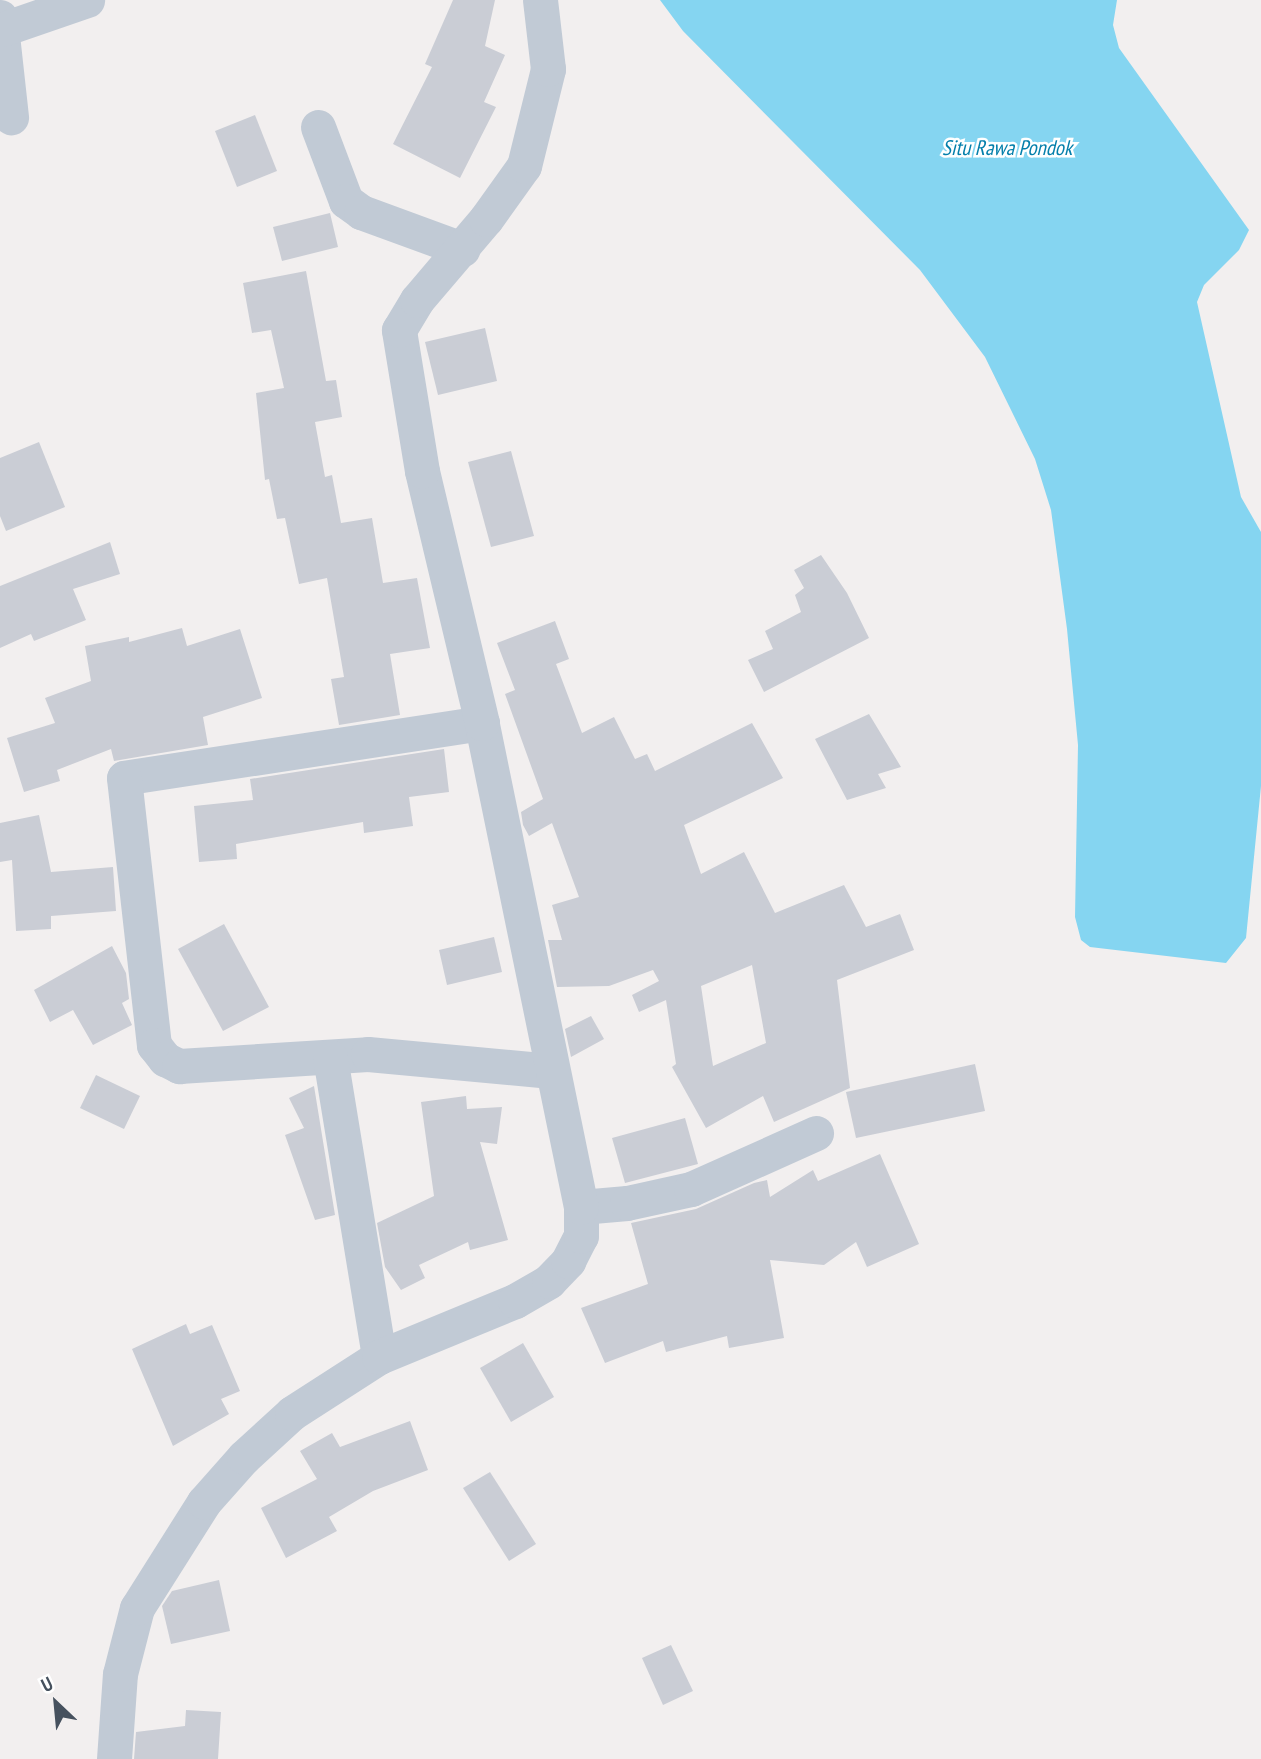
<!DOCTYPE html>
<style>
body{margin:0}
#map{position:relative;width:1261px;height:1759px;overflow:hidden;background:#f2efef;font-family:"PT Sans Narrow",sans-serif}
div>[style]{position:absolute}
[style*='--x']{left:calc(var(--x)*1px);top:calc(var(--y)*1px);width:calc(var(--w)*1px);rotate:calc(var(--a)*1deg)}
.water>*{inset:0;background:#85d5f1}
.building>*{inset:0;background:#cacdd5}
.minor>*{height:35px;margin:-17.5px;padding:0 17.5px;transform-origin:17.5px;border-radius:17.5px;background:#c1cad5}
span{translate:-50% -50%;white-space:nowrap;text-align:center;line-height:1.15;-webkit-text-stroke:5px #fff;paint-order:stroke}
.water-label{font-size:21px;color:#047fab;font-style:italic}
.north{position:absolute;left:21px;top:1668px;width:70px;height:70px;-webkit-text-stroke:5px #fff;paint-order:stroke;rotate:334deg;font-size:19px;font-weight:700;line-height:28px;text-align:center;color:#46515e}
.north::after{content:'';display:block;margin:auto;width:24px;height:32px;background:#46515e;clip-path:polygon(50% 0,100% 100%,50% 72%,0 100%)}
</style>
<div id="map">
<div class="water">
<i style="clip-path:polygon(660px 0,1117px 0,1113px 25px,1119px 48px,1249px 230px,1239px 250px,1204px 285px,1197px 302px,1241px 497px,1261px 532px,1261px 786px,1246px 938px,1226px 963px,1090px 947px,1081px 940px,1075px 917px,1078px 745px,1067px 629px,1051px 510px,1035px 459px,985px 357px,920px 270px,683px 31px)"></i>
</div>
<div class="building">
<i style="clip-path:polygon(453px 0,495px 0,485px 46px,505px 55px,484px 102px,496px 107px,460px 178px,393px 144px,432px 67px,425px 64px)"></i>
<i style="clip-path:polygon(255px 115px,277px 171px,237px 187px,215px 131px)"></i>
<i style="clip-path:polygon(330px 213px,338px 247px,282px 261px,273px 227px)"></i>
<i style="clip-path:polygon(306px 271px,326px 381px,336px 380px,342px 417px,315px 422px,325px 477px,332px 475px,341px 523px,372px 518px,383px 583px,417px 578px,430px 648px,390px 654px,400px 715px,339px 725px,331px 679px,344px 677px,327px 578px,299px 584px,285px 518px,277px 519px,269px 479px,265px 480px,256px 393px,284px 388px,271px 330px,252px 333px,243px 283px)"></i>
<i style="clip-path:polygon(485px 328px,497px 381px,438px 395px,425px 342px)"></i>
<i style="clip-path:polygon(39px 442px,65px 507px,6px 531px,0 516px,0 458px)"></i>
<i style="clip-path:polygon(511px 451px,534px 536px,491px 547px,468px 462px)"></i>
<i style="clip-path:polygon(110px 542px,120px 574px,73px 589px,86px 620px,34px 641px,31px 634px,0 648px,0 586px)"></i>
<i style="clip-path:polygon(821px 555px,847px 593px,869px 638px,764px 692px,748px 660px,773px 649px,765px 631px,801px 612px,795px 595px,804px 588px,794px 570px)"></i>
<i style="clip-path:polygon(evenodd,555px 621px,569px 659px,556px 664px,582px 733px,614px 717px,635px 759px,647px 754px,655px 771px,752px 723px,783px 778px,684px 825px,701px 874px,744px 852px,775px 913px,844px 885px,866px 927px,900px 914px,914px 950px,837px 980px,850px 1088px,774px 1122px,763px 1096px,706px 1128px,672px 1067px,676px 1064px,666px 1000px,639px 1012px,632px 995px,659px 981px,653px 970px,609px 986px,557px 987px,548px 940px,562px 940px,552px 905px,579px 897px,552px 823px,529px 836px,523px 825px,521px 812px,543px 799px,505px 694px,515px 690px,497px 643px,555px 621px,752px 965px,766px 1043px,713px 1066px,701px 986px,752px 965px)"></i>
<i style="clip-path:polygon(182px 628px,187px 646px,240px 629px,262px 698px,203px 717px,208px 745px,114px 761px,111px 749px,57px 770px,60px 781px,24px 792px,7px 738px,55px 723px,45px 698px,91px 681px,85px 646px,129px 637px,129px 642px)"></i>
<i style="clip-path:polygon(869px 714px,901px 767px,878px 774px,886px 788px,847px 800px,815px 739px)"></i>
<i style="clip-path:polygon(444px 749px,449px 792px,409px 797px,413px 826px,364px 833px,363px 822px,236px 844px,237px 859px,199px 862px,194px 806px,253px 800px,250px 779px)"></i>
<i style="clip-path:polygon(39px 815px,51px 872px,113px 867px,116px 911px,51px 916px,51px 929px,16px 931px,12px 860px,0 862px,0 823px)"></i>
<i style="clip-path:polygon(224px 924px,269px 1007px,223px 1031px,178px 949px)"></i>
<i style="clip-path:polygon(494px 937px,502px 972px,447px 985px,439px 950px)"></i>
<i style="clip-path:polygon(112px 946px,126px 973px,129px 999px,122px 1003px,132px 1025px,93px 1045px,73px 1010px,50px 1022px,34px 990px)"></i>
<i style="clip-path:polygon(591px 1016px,604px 1039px,571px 1057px,565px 1029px)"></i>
<i style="clip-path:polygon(975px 1064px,985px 1111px,856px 1138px,846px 1092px)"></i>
<i style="clip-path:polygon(96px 1075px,140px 1096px,124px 1129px,80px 1108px)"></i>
<i style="clip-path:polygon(314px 1086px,335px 1215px,315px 1220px,285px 1135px,304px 1128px,289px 1098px)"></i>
<i style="clip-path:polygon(466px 1096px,467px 1109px,502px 1107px,497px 1144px,480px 1142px,508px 1240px,470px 1250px,468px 1242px,419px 1265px,425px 1278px,401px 1290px,385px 1267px,377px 1223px,434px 1196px,421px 1102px)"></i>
<i style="clip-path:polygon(685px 1118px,698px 1164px,625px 1183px,612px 1138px)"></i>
<i style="clip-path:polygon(880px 1154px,919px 1244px,867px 1267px,856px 1242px,824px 1265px,770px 1260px,784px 1338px,729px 1348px,727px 1336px,666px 1352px,663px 1341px,605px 1363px,581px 1308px,648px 1284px,631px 1223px,696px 1209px,754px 1183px,767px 1180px,770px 1197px,813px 1170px,818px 1181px)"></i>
<i style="clip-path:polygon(186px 1324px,190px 1334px,212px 1325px,240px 1391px,221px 1399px,229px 1414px,173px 1446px,132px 1349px)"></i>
<i style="clip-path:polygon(523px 1343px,554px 1397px,511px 1422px,480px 1368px)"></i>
<i style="clip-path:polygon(410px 1421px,428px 1470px,373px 1491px,329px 1517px,337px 1531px,286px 1558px,261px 1508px,317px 1479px,300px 1451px,332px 1433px,340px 1447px)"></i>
<i style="clip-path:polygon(490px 1472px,536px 1544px,509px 1561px,463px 1488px)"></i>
<i style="clip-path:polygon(219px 1580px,230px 1631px,171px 1644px,162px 1606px,172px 1591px)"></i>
<i style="clip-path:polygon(671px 1645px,693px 1691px,663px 1705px,642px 1658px)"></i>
<i style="clip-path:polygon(186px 1710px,221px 1712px,218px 1759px,134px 1759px,136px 1732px,185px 1726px)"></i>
</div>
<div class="minor">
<i style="--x:0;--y:17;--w:101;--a:83.7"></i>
<i style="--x:3;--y:29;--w:89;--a:-19"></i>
<i style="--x:318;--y:127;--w:79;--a:69.3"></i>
<i style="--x:346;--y:201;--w:19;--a:36"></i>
<i style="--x:361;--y:212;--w:108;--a:20.1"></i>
<i style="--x:482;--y:723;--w:362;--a:171.3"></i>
<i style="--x:124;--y:778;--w:269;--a:83.6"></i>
<i style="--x:154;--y:1045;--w:18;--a:52"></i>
<i style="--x:165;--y:1059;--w:16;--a:27"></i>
<i style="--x:179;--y:1066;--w:189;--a:-3.6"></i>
<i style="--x:368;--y:1054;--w:184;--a:5.3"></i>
<i style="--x:330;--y:1057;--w:304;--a:80.7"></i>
<i style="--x:581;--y:1207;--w:46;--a:-5"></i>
<i style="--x:627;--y:1203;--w:66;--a:-12.3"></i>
<i style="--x:691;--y:1189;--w:137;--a:-24.1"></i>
<i style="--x:114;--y:1759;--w:85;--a:-86"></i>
<i style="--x:120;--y:1674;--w:68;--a:-75.6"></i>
<i style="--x:137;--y:1608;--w:125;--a:-57.7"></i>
<i style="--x:204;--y:1502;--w:60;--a:-48.4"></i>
<i style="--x:244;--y:1457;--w:65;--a:-42.5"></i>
<i style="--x:292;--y:1413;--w:103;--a:-32.8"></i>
<i style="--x:379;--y:1357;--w:147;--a:-22.4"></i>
<i style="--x:515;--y:1301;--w:39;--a:-30"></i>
<i style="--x:549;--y:1281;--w:28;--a:-46"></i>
<i style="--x:568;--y:1261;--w:28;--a:-63"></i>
<i style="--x:581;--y:1236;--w:29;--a:-90"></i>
<i style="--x:581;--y:1207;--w:494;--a:-101.6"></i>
<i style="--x:482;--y:723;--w:259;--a:-103.4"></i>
<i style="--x:422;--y:471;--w:143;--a:-99.3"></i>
<i style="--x:399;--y:330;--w:35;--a:-59"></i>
<i style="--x:417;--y:300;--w:106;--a:-49.6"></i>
<i style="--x:486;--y:219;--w:65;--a:-54.4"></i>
<i style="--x:524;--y:166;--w:100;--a:-76.1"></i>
<i style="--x:548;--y:69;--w:69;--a:-96.6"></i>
</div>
<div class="water-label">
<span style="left:1007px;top:148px">Situ Rawa Pondok</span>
</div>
<div class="north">U</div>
</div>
